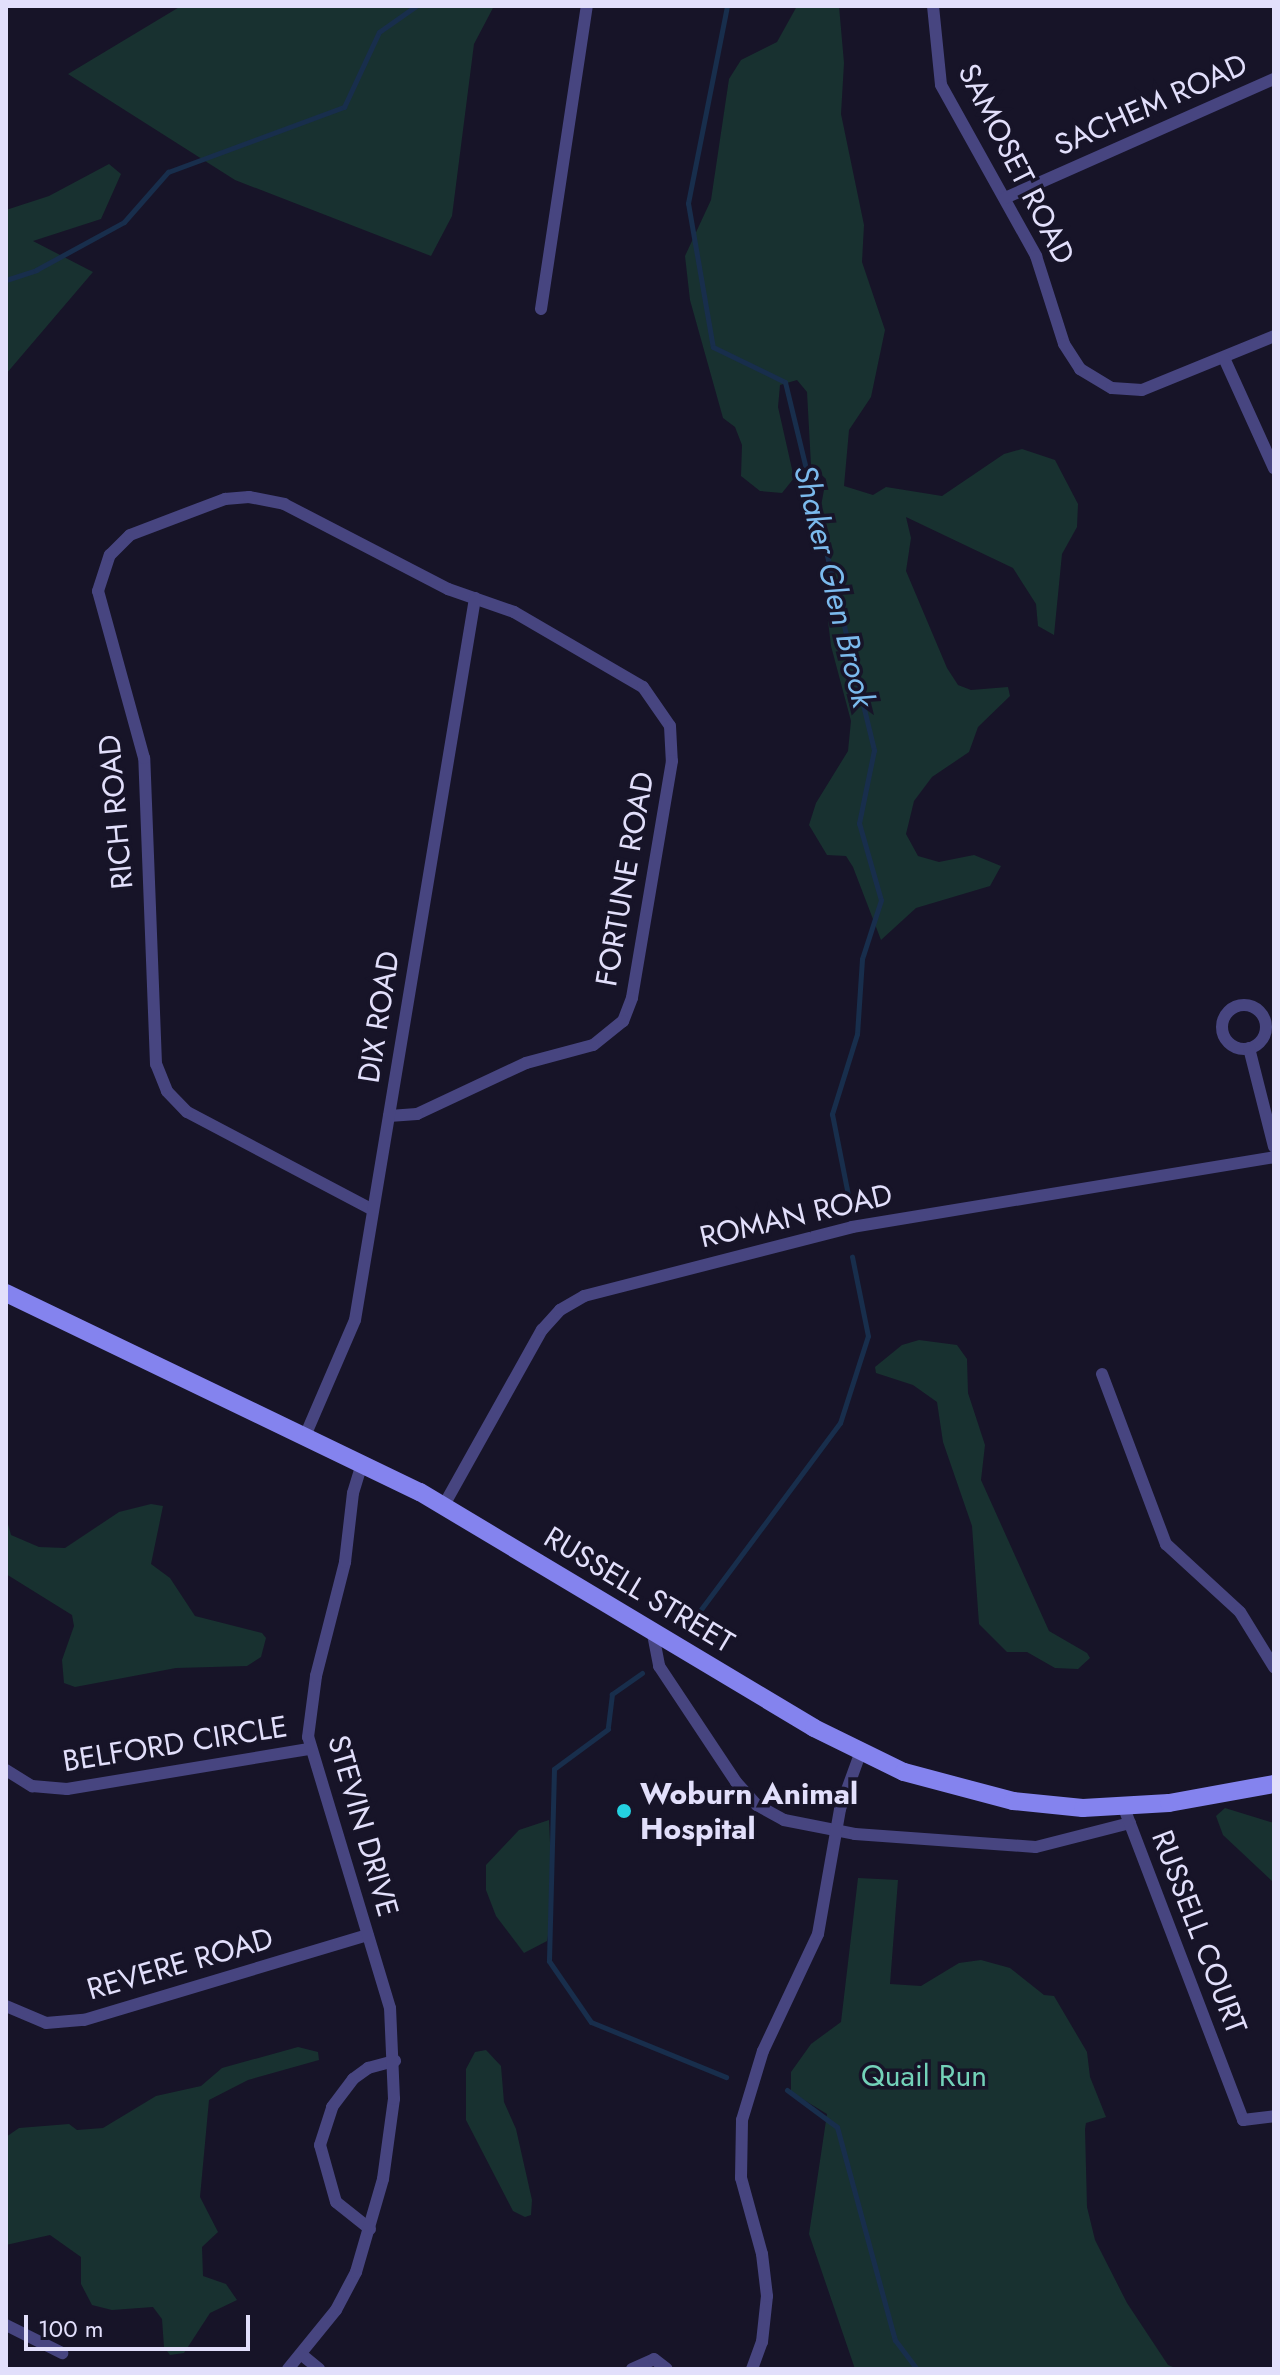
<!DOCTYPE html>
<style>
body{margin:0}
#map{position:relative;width:1280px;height:2375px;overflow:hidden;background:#171428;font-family:Jost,sans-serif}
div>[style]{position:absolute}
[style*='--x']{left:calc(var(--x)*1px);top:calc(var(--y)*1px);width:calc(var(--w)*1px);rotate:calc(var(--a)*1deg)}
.green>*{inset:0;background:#183130}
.stream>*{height:5px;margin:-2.5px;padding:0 2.5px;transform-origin:2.5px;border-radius:2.5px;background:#182e4c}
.street>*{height:12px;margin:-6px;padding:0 6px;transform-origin:6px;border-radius:6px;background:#474580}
.street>.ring{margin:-6px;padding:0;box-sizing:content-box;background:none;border:12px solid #474580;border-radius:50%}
.secondary>*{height:18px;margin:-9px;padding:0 9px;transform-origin:9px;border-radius:9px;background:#8483ee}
.dots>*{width:22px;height:22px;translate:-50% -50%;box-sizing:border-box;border:4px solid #171428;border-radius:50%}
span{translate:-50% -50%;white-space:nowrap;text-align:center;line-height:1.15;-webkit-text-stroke:7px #171428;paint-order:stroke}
.street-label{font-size:30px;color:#e2dffb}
.poi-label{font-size:30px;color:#e2dffb;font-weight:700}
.left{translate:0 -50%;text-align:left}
.park-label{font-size:30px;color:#73d2b9}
.water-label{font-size:32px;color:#7bbaed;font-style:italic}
.frame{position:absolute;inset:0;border:8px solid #e2dffb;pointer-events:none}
.scale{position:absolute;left:24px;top:2315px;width:226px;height:36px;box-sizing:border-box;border:4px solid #e2dffb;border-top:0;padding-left:10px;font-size:24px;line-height:28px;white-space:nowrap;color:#e2dffb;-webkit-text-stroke:6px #171428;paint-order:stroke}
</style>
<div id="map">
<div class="green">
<i style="clip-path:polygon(181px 6px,494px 6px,474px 44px,452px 216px,431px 256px,235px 180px,68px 74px)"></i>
<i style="clip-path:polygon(797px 6px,839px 6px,844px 63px,841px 114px,864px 225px,862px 262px,885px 330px,871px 397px,849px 430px,844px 486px,873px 495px,886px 487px,942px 496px,1004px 454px,1022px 449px,1055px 460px,1078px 504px,1077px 527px,1062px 554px,1054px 635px,1038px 626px,1036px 604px,1013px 568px,906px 517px,911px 538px,906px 571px,947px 668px,958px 685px,971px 690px,1008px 687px,1010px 696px,978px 727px,969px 752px,932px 777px,914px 801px,906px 834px,918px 856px,939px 862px,974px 855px,1001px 866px,990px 886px,916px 908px,881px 940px,853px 867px,846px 856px,827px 855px,809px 825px,816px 803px,848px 751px,851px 721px,831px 646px,826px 604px,828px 538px,821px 506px,826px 479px,811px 465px,807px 392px,797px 380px,780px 385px,778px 407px,794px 478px,782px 493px,760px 491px,741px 476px,742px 445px,735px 427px,723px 418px,690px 300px,685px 256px,711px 200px,729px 79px,741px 60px,777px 42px)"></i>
<i style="clip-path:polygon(109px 164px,121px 174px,101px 219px,33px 241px,93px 272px,6px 374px,6px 210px,49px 196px)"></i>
<i style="clip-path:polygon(919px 1340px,957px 1345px,967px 1359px,968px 1393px,985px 1445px,981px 1480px,1049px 1631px,1087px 1653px,1090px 1658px,1078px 1669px,1055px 1668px,1027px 1652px,1007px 1652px,979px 1624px,972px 1526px,943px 1442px,937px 1402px,913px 1385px,876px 1373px,875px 1367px,902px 1345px)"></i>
<i style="clip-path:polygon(151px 1504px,163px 1506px,151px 1564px,170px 1578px,195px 1616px,262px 1633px,266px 1638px,261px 1657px,247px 1666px,176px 1668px,75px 1687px,64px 1683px,62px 1660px,74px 1626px,72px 1615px,6px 1574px,6px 1517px,11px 1535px,39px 1547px,65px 1548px,119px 1512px)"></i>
<i style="clip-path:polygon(1225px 1808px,1274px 1823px,1274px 1883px,1223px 1835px,1216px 1816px)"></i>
<i style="clip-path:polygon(549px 1820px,553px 1909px,547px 1941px,524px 1953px,496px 1916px,486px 1890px,486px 1865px,519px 1830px)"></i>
<i style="clip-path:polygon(858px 1878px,898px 1880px,890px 1984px,921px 1986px,959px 1963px,981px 1960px,1010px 1968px,1044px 1995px,1054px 1996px,1087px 2052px,1090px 2077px,1106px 2117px,1086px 2123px,1085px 2129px,1087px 2207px,1095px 2240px,1127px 2303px,1168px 2365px,1178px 2369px,855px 2369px,809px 2234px,827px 2114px,791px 2092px,791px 2072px,811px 2044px,841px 2022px)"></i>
<i style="clip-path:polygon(298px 2047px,318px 2052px,319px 2060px,248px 2080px,209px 2100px,200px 2197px,218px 2232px,202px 2247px,203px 2276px,226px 2284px,237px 2300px,210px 2313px,184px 2353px,170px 2355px,164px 2347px,162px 2319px,153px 2307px,112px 2310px,92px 2305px,81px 2284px,81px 2257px,50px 2235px,6px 2245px,6px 2137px,19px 2128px,69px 2124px,77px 2130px,103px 2128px,156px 2096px,201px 2086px,222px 2068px)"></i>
<i style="clip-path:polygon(486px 2050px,501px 2066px,504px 2102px,516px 2129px,532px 2200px,531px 2215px,525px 2217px,513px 2211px,466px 2120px,466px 2069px,475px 2052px)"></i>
</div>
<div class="stream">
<i style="--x:727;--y:6;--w:201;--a:101.2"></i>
<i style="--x:688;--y:203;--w:146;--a:80.2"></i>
<i style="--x:713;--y:347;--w:80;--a:25.9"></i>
<i style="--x:785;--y:382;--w:379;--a:76.4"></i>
<i style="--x:874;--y:750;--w:75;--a:101.6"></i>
<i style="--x:859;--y:823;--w:80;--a:74.1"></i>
<i style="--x:881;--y:900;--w:62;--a:107.9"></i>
<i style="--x:862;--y:959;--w:75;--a:93.8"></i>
<i style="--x:857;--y:1034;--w:84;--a:107.4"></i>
<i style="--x:832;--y:1114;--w:93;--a:78.8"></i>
<i style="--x:6;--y:280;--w:32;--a:-18"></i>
<i style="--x:36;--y:270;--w:100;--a:-28.6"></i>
<i style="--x:124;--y:222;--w:67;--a:-48.7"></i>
<i style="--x:168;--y:172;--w:188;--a:-20.3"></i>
<i style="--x:344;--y:107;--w:83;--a:-65"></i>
<i style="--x:379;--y:32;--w:45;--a:-35.1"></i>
<i style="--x:690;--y:1624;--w:251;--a:-53.3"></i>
<i style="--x:840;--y:1423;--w:91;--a:-72.2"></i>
<i style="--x:868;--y:1336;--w:81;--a:-101.4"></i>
<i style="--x:642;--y:1673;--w:37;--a:145"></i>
<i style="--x:612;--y:1694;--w:35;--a:97"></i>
<i style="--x:608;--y:1729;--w:67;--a:143.5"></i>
<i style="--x:554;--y:1769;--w:192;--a:91.5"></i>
<i style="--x:549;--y:1961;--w:74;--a:55.5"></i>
<i style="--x:591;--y:2022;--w:146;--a:22.2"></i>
<i style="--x:787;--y:2090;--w:62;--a:36.5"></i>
<i style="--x:837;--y:2127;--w:221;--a:74.8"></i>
<i style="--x:895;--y:2340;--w:36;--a:53"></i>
</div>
<div class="street">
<i style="--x:933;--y:6;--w:79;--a:84.2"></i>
<i style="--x:941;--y:85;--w:196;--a:60.9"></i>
<i style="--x:1036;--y:256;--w:92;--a:72.3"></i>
<i style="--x:1064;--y:344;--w:30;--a:57"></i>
<i style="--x:1080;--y:369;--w:37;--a:31"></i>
<i style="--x:1112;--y:388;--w:30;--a:4"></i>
<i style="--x:1142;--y:390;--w:143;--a:-22.2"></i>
<i style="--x:1005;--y:198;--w:294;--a:-23.9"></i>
<i style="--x:541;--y:309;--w:306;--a:-81.4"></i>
<i style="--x:1224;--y:358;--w:121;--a:65.6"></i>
<i class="ring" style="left:1222px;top:1005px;width:32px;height:32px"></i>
<i style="--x:1249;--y:1048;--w:102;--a:75.8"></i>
<i style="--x:373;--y:1210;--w:210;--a:-152.2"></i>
<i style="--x:187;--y:1112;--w:29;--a:-134"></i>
<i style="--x:167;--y:1091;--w:29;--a:-112"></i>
<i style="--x:156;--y:1064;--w:306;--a:-92.2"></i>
<i style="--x:144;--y:758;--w:173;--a:-105.4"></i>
<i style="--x:98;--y:591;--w:38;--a:-72"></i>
<i style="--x:110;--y:555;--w:28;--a:-45"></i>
<i style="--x:130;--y:535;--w:102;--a:-20.8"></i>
<i style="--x:225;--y:499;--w:24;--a:-5"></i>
<i style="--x:249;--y:497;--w:36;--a:11"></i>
<i style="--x:284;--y:504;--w:185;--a:27.4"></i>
<i style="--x:448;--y:589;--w:70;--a:19.2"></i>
<i style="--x:514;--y:612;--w:149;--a:30.2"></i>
<i style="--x:643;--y:687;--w:47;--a:55.3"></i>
<i style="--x:670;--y:726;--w:35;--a:87"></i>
<i style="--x:672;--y:761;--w:240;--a:99.6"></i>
<i style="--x:632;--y:998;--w:25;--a:111"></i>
<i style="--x:623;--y:1021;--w:38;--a:141"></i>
<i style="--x:593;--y:1045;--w:69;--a:165"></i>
<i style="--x:526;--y:1063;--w:120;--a:154.9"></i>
<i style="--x:417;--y:1114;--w:28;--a:176"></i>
<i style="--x:1102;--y:1374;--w:182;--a:69.4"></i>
<i style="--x:1166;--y:1544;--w:100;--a:42.6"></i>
<i style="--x:1240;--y:1612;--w:65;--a:58.3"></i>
<i style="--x:305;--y:1436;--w:126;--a:-66.7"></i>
<i style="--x:355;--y:1320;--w:732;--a:-80.56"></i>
<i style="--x:444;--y:1505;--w:201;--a:-60.8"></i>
<i style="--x:542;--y:1330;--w:27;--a:-48"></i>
<i style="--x:560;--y:1310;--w:28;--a:-30"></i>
<i style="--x:584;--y:1296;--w:277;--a:-14.4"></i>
<i style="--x:852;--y:1227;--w:428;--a:-9.4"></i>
<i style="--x:652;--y:1629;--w:38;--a:79"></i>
<i style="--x:659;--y:1666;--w:139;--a:56.4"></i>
<i style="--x:736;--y:1782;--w:31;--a:48"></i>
<i style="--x:757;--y:1805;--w:31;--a:29"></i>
<i style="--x:784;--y:1820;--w:72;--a:11.2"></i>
<i style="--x:855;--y:1834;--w:181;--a:4.1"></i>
<i style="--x:1036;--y:1847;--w:97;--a:-14.3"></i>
<i style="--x:6;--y:1770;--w:31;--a:32"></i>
<i style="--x:32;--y:1786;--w:35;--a:5"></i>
<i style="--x:67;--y:1789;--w:245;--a:-9.4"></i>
<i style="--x:1124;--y:1808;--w:334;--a:69.1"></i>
<i style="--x:1243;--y:2120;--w:31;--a:-7"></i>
<i style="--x:6;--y:2006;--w:43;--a:23"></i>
<i style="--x:46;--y:2023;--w:38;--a:-5"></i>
<i style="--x:84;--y:2020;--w:296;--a:-16.7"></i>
<i style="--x:370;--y:2229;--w:43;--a:-141.5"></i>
<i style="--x:336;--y:2202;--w:59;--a:-105.7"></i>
<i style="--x:320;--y:2145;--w:40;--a:-72"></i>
<i style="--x:332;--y:2107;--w:35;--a:-53"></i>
<i style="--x:353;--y:2079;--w:19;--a:-36"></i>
<i style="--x:368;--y:2068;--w:28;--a:-15"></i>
<i style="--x:6;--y:2325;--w:63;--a:26.6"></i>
<i style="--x:302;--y:2355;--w:22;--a:39"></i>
<i style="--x:288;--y:2369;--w:76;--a:-50.9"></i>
<i style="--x:336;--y:2310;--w:43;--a:-62.2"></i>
<i style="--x:356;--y:2272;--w:97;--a:-73.8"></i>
<i style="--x:383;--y:2179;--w:81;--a:-82.2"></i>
<i style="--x:394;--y:2099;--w:91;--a:-92.5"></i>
<i style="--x:390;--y:2008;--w:283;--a:-106.8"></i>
<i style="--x:308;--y:1737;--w:62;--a:-82.5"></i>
<i style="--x:316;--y:1676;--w:118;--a:-75.7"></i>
<i style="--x:345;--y:1562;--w:69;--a:-83.4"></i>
<i style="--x:353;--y:1493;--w:30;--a:-73"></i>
<i style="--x:632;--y:2369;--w:24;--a:-24"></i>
<i style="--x:654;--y:2359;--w:16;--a:38"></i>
<i style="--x:752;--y:2369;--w:29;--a:-70"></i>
<i style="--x:762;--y:2342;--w:46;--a:-83.8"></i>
<i style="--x:767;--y:2296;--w:42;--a:-96.8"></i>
<i style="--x:762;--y:2254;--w:79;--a:-105.4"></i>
<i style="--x:741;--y:2178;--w:58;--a:-89"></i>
<i style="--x:742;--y:2120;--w:72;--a:-73.1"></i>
<i style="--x:763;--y:2051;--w:129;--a:-64.8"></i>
<i style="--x:818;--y:1934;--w:127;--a:-80"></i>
<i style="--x:840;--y:1809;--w:59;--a:-70"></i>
</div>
<div class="secondary">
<i style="--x:6;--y:1293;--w:459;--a:25.7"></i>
<i style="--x:420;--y:1492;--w:459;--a:30.9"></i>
<i style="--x:814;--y:1728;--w:100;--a:26.1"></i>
<i style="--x:904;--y:1772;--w:113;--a:14.9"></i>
<i style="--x:1013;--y:1801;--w:70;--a:5.7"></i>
<i style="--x:1083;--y:1808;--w:86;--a:-3.3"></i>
<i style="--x:1169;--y:1803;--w:107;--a:-10.3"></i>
</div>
<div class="dots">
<i style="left:624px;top:1811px;background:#24d1e1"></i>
</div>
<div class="street-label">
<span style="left:1151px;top:105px;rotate:-24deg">SACHEM ROAD</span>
<span style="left:1016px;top:164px;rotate:63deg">SAMOSET ROAD</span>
<span style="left:116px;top:812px;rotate:-95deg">RICH ROAD</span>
<span style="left:625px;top:879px;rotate:-80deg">FORTUNE ROAD</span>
<span style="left:379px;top:1017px;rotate:-81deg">DIX ROAD</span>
<span style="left:796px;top:1216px;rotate:-13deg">ROMAN ROAD</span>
<span style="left:639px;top:1590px;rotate:31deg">RUSSELL STREET</span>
<span style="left:175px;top:1744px;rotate:-9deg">BELFORD CIRCLE</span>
<span style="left:363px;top:1826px;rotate:74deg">STEVIN DRIVE</span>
<span style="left:1199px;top:1932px;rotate:69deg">RUSSELL COURT</span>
<span style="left:180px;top:1964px;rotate:-16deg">REVERE ROAD</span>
</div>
<div class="poi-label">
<span class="left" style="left:640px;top:1811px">Woburn Animal<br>Hospital</span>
</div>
<div class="park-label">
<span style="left:924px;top:2076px">Quail Run</span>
</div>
<div class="water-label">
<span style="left:834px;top:586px;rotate:76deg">Shaker Glen Brook</span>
</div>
<div class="frame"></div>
<div class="scale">100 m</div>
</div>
